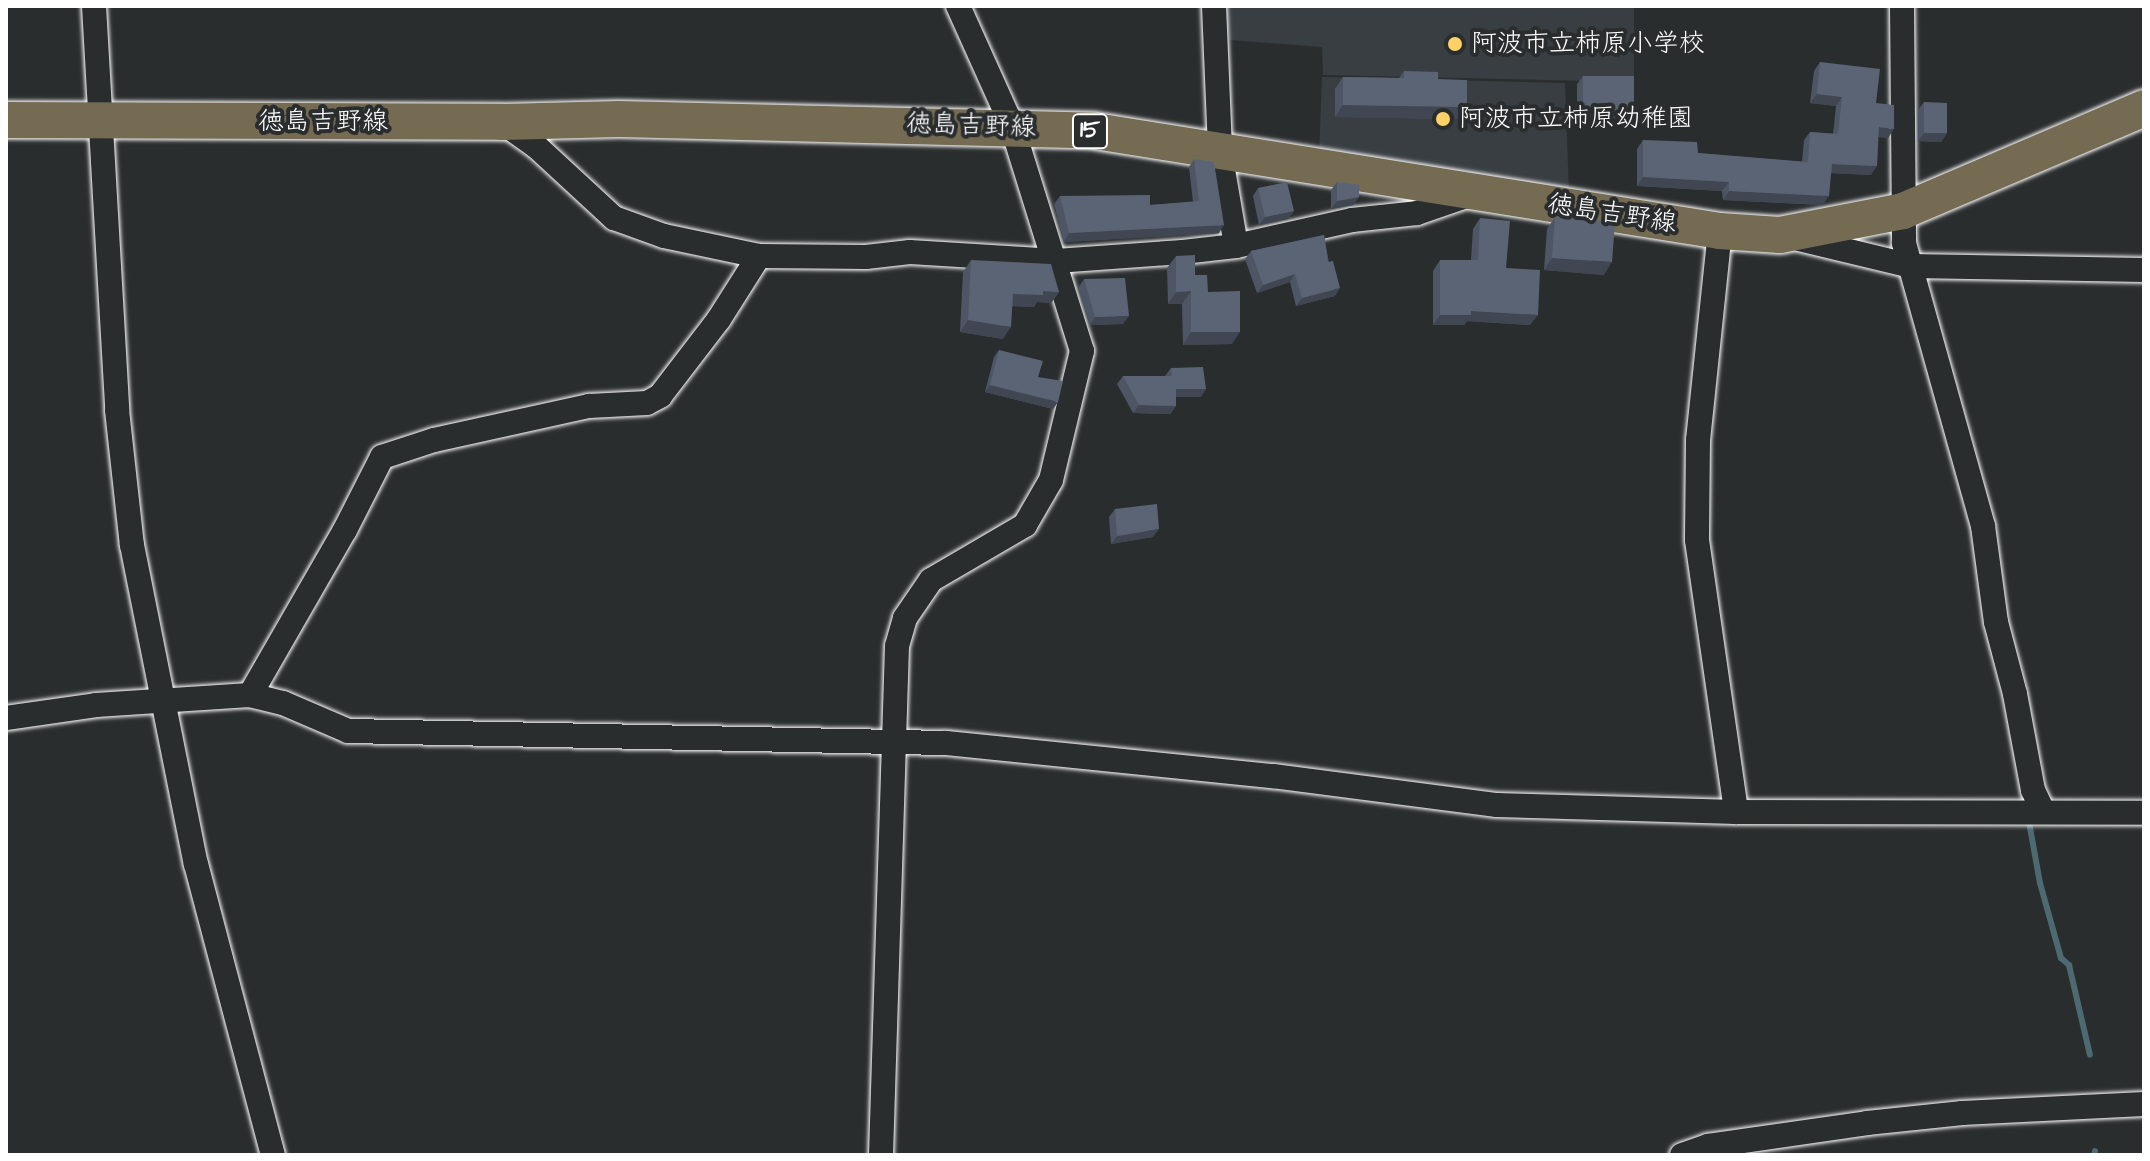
<!DOCTYPE html>
<meta charset="utf-8">
<style>
body{margin:0}
#map{position:relative;width:2150px;height:1161px;overflow:hidden;background:#2a2d2e;font-family:"Architects Daughter","Klee One",sans-serif}
div>[style]{position:absolute}
[style*='--x']{left:calc(var(--x)*1px);top:calc(var(--y)*1px);width:calc(var(--w)*1px);rotate:calc(var(--a)*1deg)}
.built>*{inset:0;background:#393e43}
.stream>*{height:6px;margin:-3px;padding:0 3px;transform-origin:3px;border-radius:3px;background:#4d6972}
.roads{filter:drop-shadow(0 0 2px #fff) drop-shadow(0 0 2px #fff)}
.street>*{height:24px;margin:-12px;padding:0 12px;transform-origin:12px;border-radius:12px;background:#2a2d2e}
.primary>*{height:36px;margin:-18px;padding:0 18px;transform-origin:18px;border-radius:18px;background:#746b52}
.wall>*{inset:0;background:#4e5665}
.shaded-wall>*{inset:0;background:#404652}
.building>*{inset:0;background:#5b6475}
.dots>*{width:22px;height:22px;translate:-50% -50%;box-sizing:border-box;border:4px solid #2a2d2e;border-radius:50%}
span{translate:-50% -50%;white-space:nowrap;text-align:center;line-height:1.15;-webkit-text-stroke:8px #2a2d2e;paint-order:stroke}
.shield-label span{padding:2px 6px;background:#2a2d2e;border:2px solid;border-radius:6px;-webkit-text-stroke-width:0}
.shield-label{font-size:24px;color:#fff;font-weight:700}
.poi-label{font-size:26px;color:#fff}
.left{translate:0 -50%;text-align:left}
.street-label{font-size:26px;color:#fff}
.frame{position:absolute;inset:0;border:8px solid #fff;pointer-events:none}
</style>
<div id="map">
<div class="built">
<i style="clip-path:polygon(1226px 6px,1634px 6px,1634px 82px,1323px 75px,1322px 47px,1230px 40px)"></i>
<i style="clip-path:polygon(1322px 77px,1565px 83px,1569px 194px,1319px 156px)"></i>
</div>
<div class="stream">
<i style="--x:2029;--y:822;--w:62;--a:79.8"></i>
<i style="--x:2040;--y:883;--w:78;--a:74.4"></i>
<i style="--x:2061;--y:958;--w:11;--a:41"></i>
<i style="--x:2069;--y:965;--w:92;--a:76.9"></i>
<i style="--x:2094;--y:1155;--w:4;--a:-76"></i>
</div>
<div class="roads">
<div class="street">
<i style="--x:94;--y:6;--w:405;--a:86.7"></i>
<i style="--x:117;--y:410;--w:136;--a:83.7"></i>
<i style="--x:132;--y:545;--w:325;--a:78.7"></i>
<i style="--x:196;--y:864;--w:301;--a:75.2"></i>
<i style="--x:1214;--y:6;--w:146;--a:87.6"></i>
<i style="--x:1220;--y:152;--w:95;--a:80.3"></i>
<i style="--x:1902;--y:6;--w:237;--a:89.5"></i>
<i style="--x:1904;--y:243;--w:294;--a:74.4"></i>
<i style="--x:1983;--y:526;--w:97;--a:82.3"></i>
<i style="--x:1996;--y:622;--w:74;--a:75.2"></i>
<i style="--x:2015;--y:694;--w:98;--a:79.4"></i>
<i style="--x:2033;--y:790;--w:23;--a:65"></i>
<i style="--x:502;--y:122;--w:43;--a:35.5"></i>
<i style="--x:537;--y:147;--w:105;--a:42.7"></i>
<i style="--x:614;--y:218;--w:53;--a:19.8"></i>
<i style="--x:664;--y:236;--w:97;--a:11.9"></i>
<i style="--x:759;--y:256;--w:107;--a:0.5"></i>
<i style="--x:866;--y:257;--w:44;--a:-6.5"></i>
<i style="--x:910;--y:252;--w:146;--a:3.5"></i>
<i style="--x:1056;--y:261;--w:127;--a:-4.1"></i>
<i style="--x:1183;--y:252;--w:53;--a:-6.5"></i>
<i style="--x:1236;--y:246;--w:119;--a:-12.6"></i>
<i style="--x:1352;--y:220;--w:65;--a:-6.1"></i>
<i style="--x:1417;--y:213;--w:58;--a:-19.1"></i>
<i style="--x:1720;--y:231;--w:210;--a:96"></i>
<i style="--x:1698;--y:440;--w:100;--a:90.6"></i>
<i style="--x:1697;--y:540;--w:275;--a:81.8"></i>
<i style="--x:1791;--y:237;--w:123;--a:13.6"></i>
<i style="--x:1911;--y:266;--w:233;--a:1"></i>
<i style="--x:250;--y:695;--w:190;--a:-60.1"></i>
<i style="--x:345;--y:530;--w:82;--a:-63.1"></i>
<i style="--x:382;--y:457;--w:55;--a:-18.1"></i>
<i style="--x:434;--y:440;--w:159;--a:-12.4"></i>
<i style="--x:589;--y:406;--w:58;--a:-3"></i>
<i style="--x:647;--y:403;--w:15;--a:-28"></i>
<i style="--x:660;--y:396;--w:97;--a:-52.5"></i>
<i style="--x:719;--y:319;--w:75;--a:-57.6"></i>
<i style="--x:6;--y:718;--w:91;--a:-8.2"></i>
<i style="--x:96;--y:705;--w:154;--a:-3.7"></i>
<i style="--x:250;--y:695;--w:34;--a:14"></i>
<i style="--x:283;--y:703;--w:71;--a:23.3"></i>
<i style="--x:348;--y:731;--w:598;--a:1.15"></i>
<i style="--x:946;--y:743;--w:329;--a:5.8"></i>
<i style="--x:1273;--y:776;--w:226;--a:7.4"></i>
<i style="--x:1497;--y:805;--w:239;--a:1.7"></i>
<i style="--x:1736;--y:812;--w:408;--a:0.1"></i>
<i style="--x:881;--y:1155;--w:509;--a:-88.2"></i>
<i style="--x:897;--y:646;--w:29;--a:-74"></i>
<i style="--x:905;--y:618;--w:46;--a:-55.6"></i>
<i style="--x:931;--y:580;--w:109;--a:-30.3"></i>
<i style="--x:1025;--y:525;--w:52;--a:-60"></i>
<i style="--x:1051;--y:480;--w:133;--a:-76.5"></i>
<i style="--x:1082;--y:351;--w:236;--a:-107.3"></i>
<i style="--x:1012;--y:126;--w:132;--a:-114.2"></i>
<i style="--x:1682;--y:1155;--w:28;--a:-19"></i>
<i style="--x:1708;--y:1146;--w:161;--a:-8.2"></i>
<i style="--x:1867;--y:1123;--w:96;--a:-6"></i>
<i style="--x:1962;--y:1113;--w:182;--a:-2.8"></i>
</div>
<div class="primary">
<i style="--x:6;--y:120;--w:496;--a:0.2"></i>
<i style="--x:502;--y:122;--w:117;--a:-1.5"></i>
<i style="--x:619;--y:119;--w:476;--a:1.4"></i>
<i style="--x:1095;--y:131;--w:633;--a:9.09"></i>
<i style="--x:1720;--y:231;--w:60;--a:3.8"></i>
<i style="--x:1780;--y:235;--w:125;--a:-11"></i>
<i style="--x:1903;--y:211;--w:262;--a:-23.1"></i>
</div>
</div>
<div class="wall">
<i style="clip-path:polygon(1820px 62px,1876px 103px,1888px 138px,1878px 137px,1871px 175px,1831px 173px,1823px 205px,1723px 200px,1722px 191px,1637px 186px,1637px 149px,1643px 140px,1698px 153px,1802px 162px,1804px 140px,1810px 132px,1833px 134px,1836px 106px,1810px 103px,1814px 71px)"></i>
<i style="clip-path:polygon(1404px 71px,1438px 79px,1467px 107px,1458px 119px,1335px 117px,1335px 89px,1343px 77px,1399px 78px)"></i>
<i style="clip-path:polygon(1583px 76px,1628px 118px,1577px 119px,1577px 84px)"></i>
<i style="clip-path:polygon(1924px 102px,1947px 133px,1941px 142px,1918px 141px,1918px 110px)"></i>
<i style="clip-path:polygon(1194px 159px,1219px 233px,1064px 242px,1054px 204px,1060px 196px,1150px 205px,1193px 202px,1189px 167px)"></i>
<i style="clip-path:polygon(1337px 182px,1359px 197px,1353px 205px,1331px 209px,1331px 190px)"></i>
<i style="clip-path:polygon(1258px 188px,1294px 211px,1288px 219px,1259px 225px,1253px 196px)"></i>
<i style="clip-path:polygon(1555px 217px,1604px 275px,1544px 270px,1547px 229px)"></i>
<i style="clip-path:polygon(1480px 218px,1506px 268px,1530px 325px,1467px 321px,1464px 325px,1433px 325px,1433px 271px,1440px 260px,1471px 260px,1473px 229px)"></i>
<i style="clip-path:polygon(1324px 235px,1335px 296px,1296px 306px,1290px 282px,1257px 293px,1245px 259px,1251px 251px)"></i>
<i style="clip-path:polygon(1176px 256px,1195px 275px,1208px 292px,1232px 344px,1183px 345px,1182px 304px,1168px 304px,1167px 268px)"></i>
<i style="clip-path:polygon(971px 260px,1059px 292px,1051px 303px,1037px 302px,1034px 307px,1012px 306px,1003px 339px,960px 332px,963px 272px)"></i>
<i style="clip-path:polygon(1084px 279px,1123px 324px,1090px 325px,1078px 288px)"></i>
<i style="clip-path:polygon(999px 350px,1038px 377px,1053px 409px,985px 392px,994px 357px)"></i>
<i style="clip-path:polygon(1171px 368px,1201px 397px,1176px 397px,1176px 406px,1170px 414px,1133px 413px,1117px 384px,1123px 376px,1165px 376px)"></i>
<i style="clip-path:polygon(1115px 509px,1153px 537px,1111px 544px,1109px 517px)"></i>
</div>
<div class="shaded-wall">
<i style="clip-path:polygon(1817px 94px,1842px 97px,1836px 106px,1810px 103px)"></i>
<i style="clip-path:polygon(1343px 105px,1467px 107px,1458px 119px,1335px 117px)"></i>
<i style="clip-path:polygon(1583px 110px,1634px 110px,1628px 118px,1577px 119px)"></i>
<i style="clip-path:polygon(1879px 127px,1894px 129px,1888px 138px,1872px 136px)"></i>
<i style="clip-path:polygon(1924px 133px,1947px 133px,1941px 142px,1918px 141px)"></i>
<i style="clip-path:polygon(1832px 164px,1877px 166px,1871px 175px,1825px 173px)"></i>
<i style="clip-path:polygon(1643px 177px,1729px 182px,1722px 191px,1637px 186px)"></i>
<i style="clip-path:polygon(1729px 191px,1829px 196px,1823px 205px,1723px 200px)"></i>
<i style="clip-path:polygon(1359px 197px,1353px 205px,1331px 209px,1337px 201px)"></i>
<i style="clip-path:polygon(1294px 211px,1288px 219px,1259px 225px,1265px 217px)"></i>
<i style="clip-path:polygon(1224px 225px,1219px 233px,1064px 242px,1069px 233px)"></i>
<i style="clip-path:polygon(1552px 258px,1612px 262px,1604px 275px,1544px 270px)"></i>
<i style="clip-path:polygon(1295px 274px,1290px 282px,1257px 293px,1263px 285px)"></i>
<i style="clip-path:polygon(1340px 288px,1335px 296px,1296px 306px,1302px 298px)"></i>
<i style="clip-path:polygon(1043px 291px,1059px 292px,1051px 303px,1037px 302px,1034px 307px,1005px 306px,1013px 294px)"></i>
<i style="clip-path:polygon(1191px 291px,1182px 304px,1168px 304px,1176px 292px)"></i>
<i style="clip-path:polygon(1471px 311px,1538px 315px,1530px 325px,1467px 321px,1464px 325px,1433px 325px,1440px 315px)"></i>
<i style="clip-path:polygon(1129px 316px,1123px 324px,1090px 325px,1095px 317px)"></i>
<i style="clip-path:polygon(968px 320px,1011px 327px,1003px 339px,960px 332px)"></i>
<i style="clip-path:polygon(1191px 332px,1240px 332px,1232px 344px,1183px 345px)"></i>
<i style="clip-path:polygon(990px 385px,1058px 402px,1053px 409px,985px 392px)"></i>
<i style="clip-path:polygon(1176px 389px,1206px 389px,1201px 397px,1170px 397px)"></i>
<i style="clip-path:polygon(1139px 405px,1176px 406px,1170px 414px,1133px 413px)"></i>
<i style="clip-path:polygon(1159px 529px,1153px 537px,1111px 544px,1117px 536px)"></i>
</div>
<div class="building">
<i style="clip-path:polygon(1820px 62px,1880px 69px,1876px 103px,1894px 105px,1894px 129px,1879px 127px,1877px 166px,1832px 164px,1829px 196px,1729px 191px,1729px 182px,1643px 177px,1643px 140px,1697px 142px,1698px 153px,1808px 162px,1810px 132px,1838px 134px,1842px 97px,1817px 94px)"></i>
<i style="clip-path:polygon(1404px 71px,1438px 72px,1438px 79px,1467px 80px,1467px 107px,1343px 105px,1343px 77px,1404px 78px)"></i>
<i style="clip-path:polygon(1583px 76px,1634px 76px,1634px 110px,1583px 110px)"></i>
<i style="clip-path:polygon(1924px 102px,1947px 103px,1947px 133px,1924px 133px)"></i>
<i style="clip-path:polygon(1194px 159px,1214px 162px,1224px 225px,1069px 233px,1060px 196px,1150px 195px,1150px 205px,1199px 201px)"></i>
<i style="clip-path:polygon(1287px 182px,1294px 211px,1265px 217px,1258px 188px)"></i>
<i style="clip-path:polygon(1337px 182px,1359px 185px,1359px 197px,1337px 201px)"></i>
<i style="clip-path:polygon(1555px 217px,1615px 222px,1612px 262px,1552px 258px)"></i>
<i style="clip-path:polygon(1480px 218px,1510px 221px,1506px 268px,1540px 270px,1538px 315px,1471px 311px,1471px 315px,1440px 315px,1440px 260px,1478px 260px)"></i>
<i style="clip-path:polygon(1324px 235px,1328px 262px,1333px 261px,1340px 288px,1302px 298px,1295px 274px,1263px 285px,1251px 251px)"></i>
<i style="clip-path:polygon(1195px 255px,1195px 275px,1207px 275px,1208px 292px,1240px 291px,1240px 332px,1191px 332px,1191px 291px,1176px 292px,1176px 256px)"></i>
<i style="clip-path:polygon(971px 260px,1051px 264px,1059px 292px,1043px 291px,1043px 295px,1013px 294px,1011px 327px,968px 320px)"></i>
<i style="clip-path:polygon(1125px 278px,1129px 316px,1095px 317px,1084px 279px)"></i>
<i style="clip-path:polygon(999px 350px,1043px 361px,1038px 377px,1063px 381px,1058px 402px,990px 385px)"></i>
<i style="clip-path:polygon(1203px 367px,1206px 389px,1176px 389px,1176px 406px,1139px 405px,1123px 376px,1172px 376px,1171px 368px)"></i>
<i style="clip-path:polygon(1157px 504px,1159px 529px,1117px 536px,1115px 509px)"></i>
</div>
<div class="dots">
<i style="left:1455px;top:44px;background:#ffd166"></i>
<i style="left:1443px;top:119px;background:#ffd166"></i>
</div>
<div class="shield-label">
<span style="left:1090px;top:131px">15</span>
</div>
<div class="poi-label">
<span class="left" style="left:1471px;top:44px">阿波市立柿原小学校</span>
<span class="left" style="left:1459px;top:119px">阿波市立柿原幼稚園</span>
</div>
<div class="street-label">
<span style="left:323px;top:122px">徳島吉野線</span>
<span style="left:971px;top:126px;rotate:2deg">徳島吉野線</span>
<span style="left:1612px;top:214px;rotate:9deg">徳島吉野線</span>
</div>
<div class="frame"></div>
</div>
